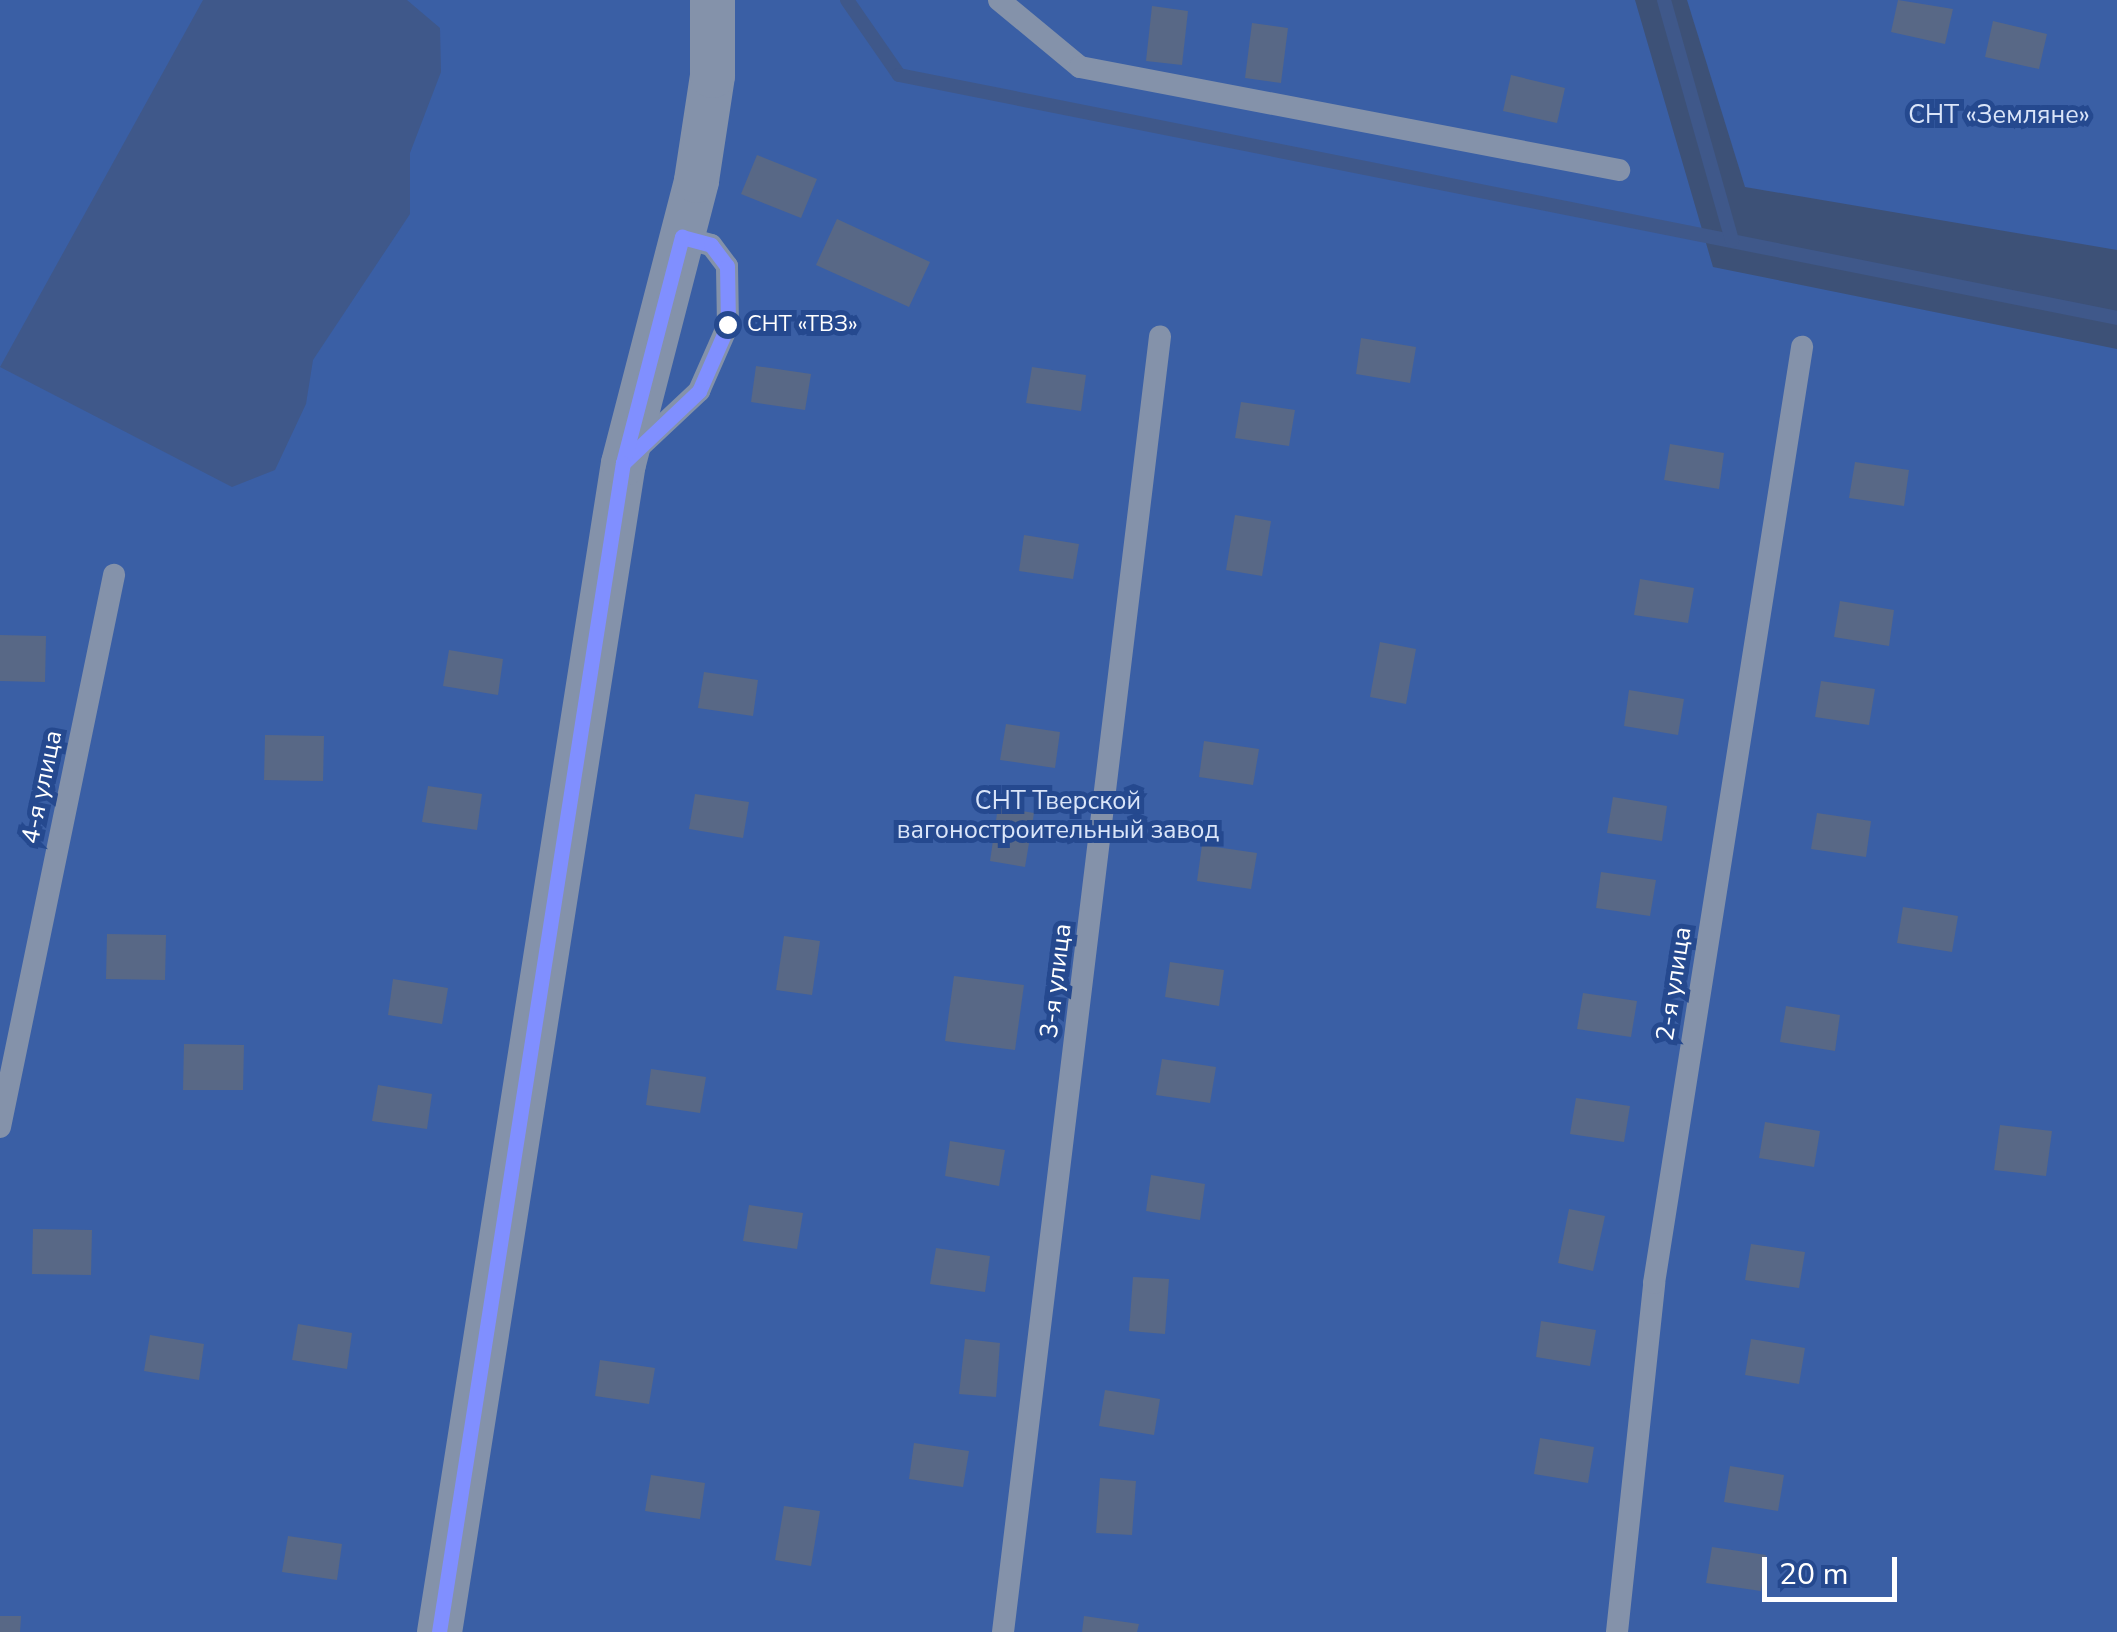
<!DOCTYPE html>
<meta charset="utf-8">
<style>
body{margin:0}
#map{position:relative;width:2117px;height:1632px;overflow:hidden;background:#3d5177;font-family:"Nunito Sans",sans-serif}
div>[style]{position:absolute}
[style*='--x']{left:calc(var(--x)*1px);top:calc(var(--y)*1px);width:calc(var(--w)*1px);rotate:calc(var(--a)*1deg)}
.green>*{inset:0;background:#3a5fa5}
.water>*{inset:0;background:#3f588a}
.stream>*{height:14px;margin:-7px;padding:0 7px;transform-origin:7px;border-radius:7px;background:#3f588a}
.building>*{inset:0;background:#586886}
.lane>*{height:22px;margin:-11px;padding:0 11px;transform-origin:11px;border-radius:11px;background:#8492aa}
.street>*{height:45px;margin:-22.5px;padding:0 22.5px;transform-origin:22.5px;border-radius:22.5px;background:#8492aa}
.bus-1>*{height:15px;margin:-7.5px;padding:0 7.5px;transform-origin:7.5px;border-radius:7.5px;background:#808fff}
.dots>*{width:28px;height:28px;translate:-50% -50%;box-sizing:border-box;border:5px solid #25498f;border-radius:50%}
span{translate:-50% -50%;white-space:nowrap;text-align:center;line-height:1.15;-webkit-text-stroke:10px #25498f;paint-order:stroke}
.bus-label{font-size:22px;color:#fff}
.left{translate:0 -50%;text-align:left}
.park-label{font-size:25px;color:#dae5f9}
.street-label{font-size:25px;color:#fff}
.scale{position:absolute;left:1762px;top:1557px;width:135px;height:45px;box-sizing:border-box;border:5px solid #fff;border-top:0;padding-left:12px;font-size:30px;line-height:35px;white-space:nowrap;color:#fff;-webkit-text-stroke:8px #25498f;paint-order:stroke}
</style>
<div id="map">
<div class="green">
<i style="clip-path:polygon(0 0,1635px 0,1713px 267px,2117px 349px,2117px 1632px,0 1632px)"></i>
<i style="clip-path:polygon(1687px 0,2117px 0,2117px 250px,1745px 187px)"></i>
</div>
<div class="water">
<i style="clip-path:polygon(203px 0,407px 0,440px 28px,441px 72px,410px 153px,410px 214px,313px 360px,306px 404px,275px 470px,232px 487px,0 367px)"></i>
</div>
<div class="stream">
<i style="--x:847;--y:0;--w:91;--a:55.3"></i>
<i style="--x:899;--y:75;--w:1242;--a:11.28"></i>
<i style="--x:1664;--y:0;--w:250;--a:74.2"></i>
</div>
<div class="building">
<i style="clip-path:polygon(1898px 0,1953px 9px,1945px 44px,1891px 32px)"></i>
<i style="clip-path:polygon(1152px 6px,1188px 11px,1182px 65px,1146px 61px)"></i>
<i style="clip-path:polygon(1993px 21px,2047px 34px,2039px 69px,1985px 57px)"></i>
<i style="clip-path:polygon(1252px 23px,1288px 28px,1281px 83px,1245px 78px)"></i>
<i style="clip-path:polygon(1511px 75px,1565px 88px,1557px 123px,1503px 111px)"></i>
<i style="clip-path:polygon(757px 155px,817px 179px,801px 218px,741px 194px)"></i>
<i style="clip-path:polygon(837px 219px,930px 262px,909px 307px,816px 265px)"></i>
<i style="clip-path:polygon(1361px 338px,1416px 347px,1410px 383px,1356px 374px)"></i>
<i style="clip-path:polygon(756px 366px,811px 374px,805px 410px,751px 402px)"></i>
<i style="clip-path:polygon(1032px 367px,1086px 375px,1081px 411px,1026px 403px)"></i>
<i style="clip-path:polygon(1241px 402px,1295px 410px,1289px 446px,1235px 438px)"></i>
<i style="clip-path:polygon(1670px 444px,1724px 453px,1719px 489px,1664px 480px)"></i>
<i style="clip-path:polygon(1855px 462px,1909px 470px,1904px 506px,1849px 498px)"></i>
<i style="clip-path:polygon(1235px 515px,1271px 521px,1262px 576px,1226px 570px)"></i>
<i style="clip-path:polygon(1024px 535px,1079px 544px,1073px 579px,1019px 571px)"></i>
<i style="clip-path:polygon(1640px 579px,1694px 588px,1688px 623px,1634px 615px)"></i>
<i style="clip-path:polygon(1840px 601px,1894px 610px,1889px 646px,1834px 637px)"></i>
<i style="clip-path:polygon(0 635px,46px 636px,45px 682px,0 681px)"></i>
<i style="clip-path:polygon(1380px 642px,1416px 649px,1406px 704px,1370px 697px)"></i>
<i style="clip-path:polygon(449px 650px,503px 659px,498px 695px,443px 686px)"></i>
<i style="clip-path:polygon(704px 672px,758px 680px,753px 716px,698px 708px)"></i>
<i style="clip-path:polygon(1821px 681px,1875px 689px,1869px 725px,1815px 717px)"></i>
<i style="clip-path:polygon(1629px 690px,1684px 699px,1678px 735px,1624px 726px)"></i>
<i style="clip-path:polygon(1006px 724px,1060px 732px,1055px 768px,1000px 760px)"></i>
<i style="clip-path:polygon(265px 735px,324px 736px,323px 781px,264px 780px)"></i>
<i style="clip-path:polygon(1204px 741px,1259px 749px,1253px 785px,1199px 777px)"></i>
<i style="clip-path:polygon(428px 786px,482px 794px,477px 830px,422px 822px)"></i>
<i style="clip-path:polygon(695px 794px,749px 802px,743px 838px,689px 829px)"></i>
<i style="clip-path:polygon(1613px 797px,1667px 806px,1662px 841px,1607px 833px)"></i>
<i style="clip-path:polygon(998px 807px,1034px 813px,1025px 867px,990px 861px)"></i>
<i style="clip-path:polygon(1817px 813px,1871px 821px,1866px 857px,1811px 849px)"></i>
<i style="clip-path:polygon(1202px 845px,1257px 853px,1251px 889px,1197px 881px)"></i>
<i style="clip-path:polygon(1601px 872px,1656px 880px,1650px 916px,1596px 908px)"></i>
<i style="clip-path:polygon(1903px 907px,1958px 916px,1952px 952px,1897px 943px)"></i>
<i style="clip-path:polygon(107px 934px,166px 935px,165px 980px,106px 979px)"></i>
<i style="clip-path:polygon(784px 936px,820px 941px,812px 995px,776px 990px)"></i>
<i style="clip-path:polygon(1170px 962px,1224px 970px,1219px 1006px,1165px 997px)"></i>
<i style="clip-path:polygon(954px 976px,1024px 985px,1015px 1050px,945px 1041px)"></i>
<i style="clip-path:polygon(393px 979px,448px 988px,442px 1024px,388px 1015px)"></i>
<i style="clip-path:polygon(1583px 993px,1637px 1001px,1631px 1037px,1577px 1029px)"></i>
<i style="clip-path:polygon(1786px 1006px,1840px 1015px,1835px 1051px,1780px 1042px)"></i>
<i style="clip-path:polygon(184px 1044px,244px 1045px,243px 1090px,183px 1090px)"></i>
<i style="clip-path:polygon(1162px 1059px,1216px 1067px,1210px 1103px,1156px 1095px)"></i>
<i style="clip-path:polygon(651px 1069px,706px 1077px,700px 1113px,646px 1105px)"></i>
<i style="clip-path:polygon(378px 1085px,432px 1094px,427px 1129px,372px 1121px)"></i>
<i style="clip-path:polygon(1576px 1098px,1630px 1106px,1624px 1142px,1570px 1134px)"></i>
<i style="clip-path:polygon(1765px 1122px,1820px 1131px,1814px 1167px,1759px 1158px)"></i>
<i style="clip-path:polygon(2000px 1125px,2052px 1131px,2046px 1176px,1994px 1170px)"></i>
<i style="clip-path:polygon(950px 1141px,1005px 1150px,999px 1186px,945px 1176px)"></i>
<i style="clip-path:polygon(1151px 1175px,1205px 1184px,1200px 1220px,1146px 1211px)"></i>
<i style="clip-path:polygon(749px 1205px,803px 1213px,797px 1249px,743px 1241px)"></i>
<i style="clip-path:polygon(1569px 1209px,1605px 1216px,1593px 1271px,1558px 1263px)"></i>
<i style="clip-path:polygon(33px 1229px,92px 1230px,91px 1275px,32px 1274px)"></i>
<i style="clip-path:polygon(1751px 1244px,1805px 1252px,1799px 1288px,1745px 1280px)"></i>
<i style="clip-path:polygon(936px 1248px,990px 1256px,985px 1292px,930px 1284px)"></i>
<i style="clip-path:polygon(1133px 1277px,1169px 1279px,1165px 1334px,1129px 1331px)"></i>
<i style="clip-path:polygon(1541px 1321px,1596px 1330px,1590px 1366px,1536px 1357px)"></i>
<i style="clip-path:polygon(298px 1324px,352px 1333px,347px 1369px,292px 1360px)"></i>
<i style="clip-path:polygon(150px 1335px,204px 1344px,199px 1380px,144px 1371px)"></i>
<i style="clip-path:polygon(965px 1339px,1000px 1343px,996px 1397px,959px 1394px)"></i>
<i style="clip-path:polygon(1751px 1339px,1805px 1348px,1799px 1384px,1745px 1375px)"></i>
<i style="clip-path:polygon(600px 1360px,655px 1368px,649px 1404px,595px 1396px)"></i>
<i style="clip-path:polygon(1105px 1390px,1160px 1399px,1154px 1435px,1099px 1426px)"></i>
<i style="clip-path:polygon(1540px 1438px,1594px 1447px,1588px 1483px,1534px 1474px)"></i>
<i style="clip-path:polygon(914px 1443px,969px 1451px,963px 1487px,909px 1479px)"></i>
<i style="clip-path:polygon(1730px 1466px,1784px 1475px,1778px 1511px,1724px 1502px)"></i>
<i style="clip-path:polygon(651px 1475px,705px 1483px,700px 1519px,645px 1511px)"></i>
<i style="clip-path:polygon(1100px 1478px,1136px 1481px,1132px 1535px,1096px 1533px)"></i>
<i style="clip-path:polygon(784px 1506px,820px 1511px,811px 1566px,775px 1560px)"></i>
<i style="clip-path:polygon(288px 1536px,342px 1544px,337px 1580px,282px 1572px)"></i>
<i style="clip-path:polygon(1712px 1547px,1766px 1555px,1761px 1591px,1706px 1583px)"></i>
<i style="clip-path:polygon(0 1616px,21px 1616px,20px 1632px,0 1632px)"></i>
<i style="clip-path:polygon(1084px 1616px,1139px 1624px,1137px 1632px,1082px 1632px)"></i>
</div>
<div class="lane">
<i style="--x:999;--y:0;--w:105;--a:39.6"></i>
<i style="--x:1080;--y:67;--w:549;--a:10.82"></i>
<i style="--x:633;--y:453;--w:91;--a:-43.2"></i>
<i style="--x:699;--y:391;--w:72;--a:-66.3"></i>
<i style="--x:728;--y:325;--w:59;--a:-91"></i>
<i style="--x:727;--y:266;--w:26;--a:-127"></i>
<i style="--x:711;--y:245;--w:30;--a:-165"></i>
<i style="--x:0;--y:1127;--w:564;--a:-78.33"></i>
<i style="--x:1003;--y:1632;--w:1305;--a:-83.09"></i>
<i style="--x:1617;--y:1632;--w:351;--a:-83.9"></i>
<i style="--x:1654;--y:1283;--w:948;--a:-81.01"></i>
</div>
<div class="street">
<i style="--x:439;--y:1632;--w:1183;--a:-81.06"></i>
<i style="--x:623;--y:463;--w:292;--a:-75.5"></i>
<i style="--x:696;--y:180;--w:106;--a:-81.3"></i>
<i style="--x:712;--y:75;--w:75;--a:-90"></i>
</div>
<div class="bus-1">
<i style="--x:682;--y:237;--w:30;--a:15"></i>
<i style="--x:711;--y:245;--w:26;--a:53"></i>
<i style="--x:727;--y:266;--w:59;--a:89"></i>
<i style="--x:728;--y:325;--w:72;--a:113.7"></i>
<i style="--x:699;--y:391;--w:105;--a:136.5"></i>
<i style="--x:623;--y:463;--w:234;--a:-75.4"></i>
<i style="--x:439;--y:1632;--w:1183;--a:-81.06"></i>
</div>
<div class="dots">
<i style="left:728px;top:325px;background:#fff"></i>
</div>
<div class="bus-label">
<span class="left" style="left:747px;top:325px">СНТ «ТВЗ»</span>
</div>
<div class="park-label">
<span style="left:1999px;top:115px">СНТ «Земляне»</span>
<span style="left:1058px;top:816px">СНТ Тверской<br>вагоностроительный завод</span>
</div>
<div class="street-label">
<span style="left:42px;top:787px;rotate:-78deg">4-я улица</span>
<span style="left:1056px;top:981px;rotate:-83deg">3-я улица</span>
<span style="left:1674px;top:984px;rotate:-81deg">2-я улица</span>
</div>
<div class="scale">20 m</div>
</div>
